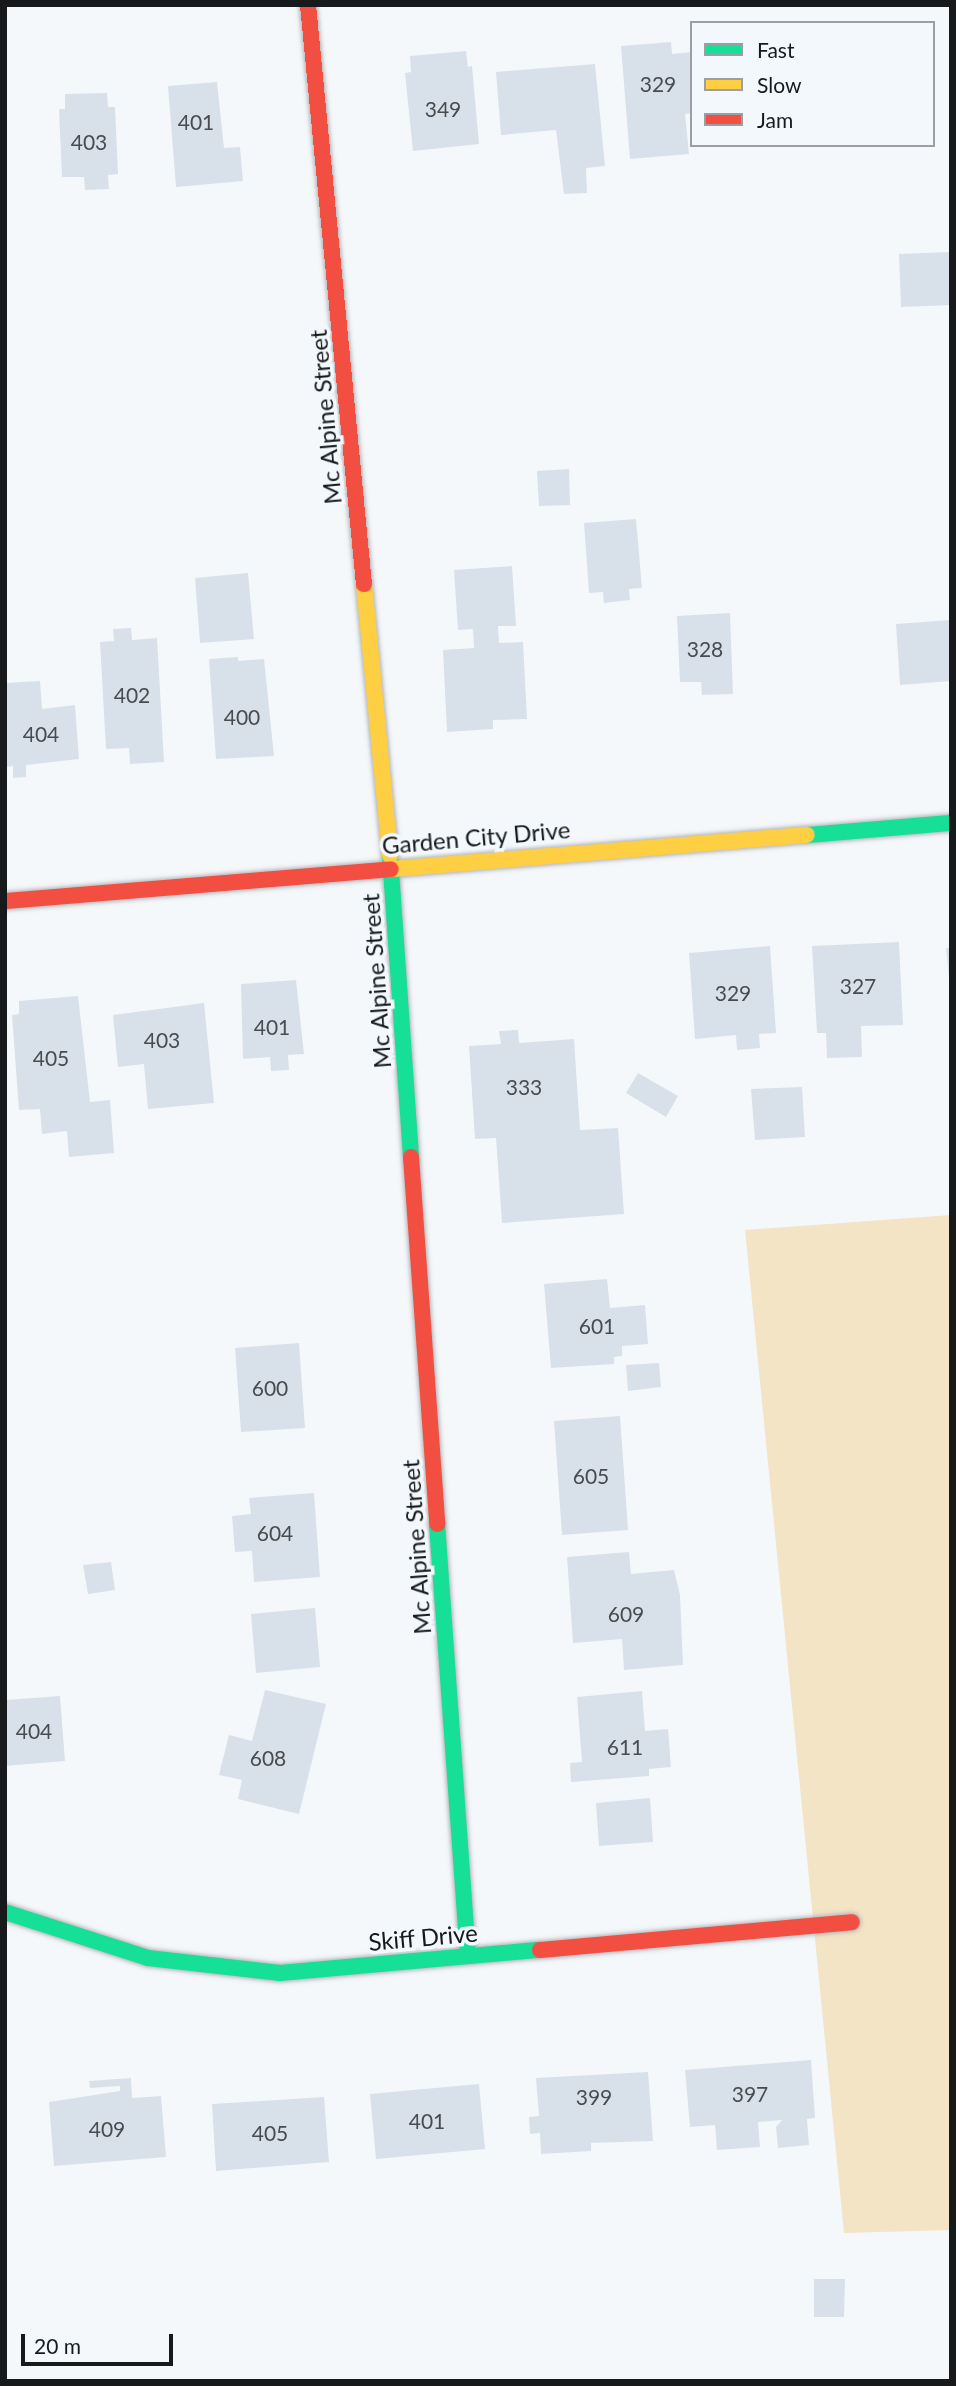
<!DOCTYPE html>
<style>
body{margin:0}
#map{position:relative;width:956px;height:2386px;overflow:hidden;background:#f5f8fb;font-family:Lato,sans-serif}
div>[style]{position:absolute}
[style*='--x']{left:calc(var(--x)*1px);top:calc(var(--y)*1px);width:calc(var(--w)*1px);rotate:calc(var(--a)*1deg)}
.green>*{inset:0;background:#f3e4c5}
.building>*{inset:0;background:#d8e1e9}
.roads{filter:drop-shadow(0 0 2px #b4b6b8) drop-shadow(0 0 2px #b4b6b8)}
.fast>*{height:16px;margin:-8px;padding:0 8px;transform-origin:8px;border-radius:8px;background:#16e098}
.slow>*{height:16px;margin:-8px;padding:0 8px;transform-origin:8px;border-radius:8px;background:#ffcf43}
.jam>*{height:16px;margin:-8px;padding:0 8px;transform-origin:8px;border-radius:8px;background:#f24e42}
span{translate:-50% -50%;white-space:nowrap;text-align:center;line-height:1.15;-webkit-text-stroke:7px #f3f8fd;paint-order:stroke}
.number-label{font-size:21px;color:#484c50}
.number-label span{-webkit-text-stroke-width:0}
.street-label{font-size:24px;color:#17191b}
.frame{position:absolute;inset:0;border:7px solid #17191b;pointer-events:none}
.legend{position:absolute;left:690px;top:21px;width:245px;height:126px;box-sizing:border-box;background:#f3f8fd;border:2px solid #9b9fa3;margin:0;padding:9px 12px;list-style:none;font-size:21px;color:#17191b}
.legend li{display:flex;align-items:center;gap:14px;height:35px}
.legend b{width:35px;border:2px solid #9b9fa3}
.scale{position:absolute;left:21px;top:2334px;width:152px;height:32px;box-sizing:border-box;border:4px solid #17191b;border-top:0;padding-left:9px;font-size:21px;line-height:24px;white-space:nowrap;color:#17191b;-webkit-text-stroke:5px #f3f8fd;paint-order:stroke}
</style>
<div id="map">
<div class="green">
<i style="clip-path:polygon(951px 1215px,951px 2230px,844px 2233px,745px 1230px)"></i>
</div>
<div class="building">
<i style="clip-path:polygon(671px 42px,672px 54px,692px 52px,692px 113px,685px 114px,689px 154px,630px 159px,621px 46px)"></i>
<i style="clip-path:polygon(466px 51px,468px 67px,472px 66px,479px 144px,413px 151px,405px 73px,411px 72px,410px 56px)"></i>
<i style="clip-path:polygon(595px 64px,605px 166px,586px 168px,587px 193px,564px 194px,556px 130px,501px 135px,496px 72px)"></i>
<i style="clip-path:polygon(217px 82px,224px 148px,240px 147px,243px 181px,176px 187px,168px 86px)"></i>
<i style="clip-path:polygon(107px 93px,108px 107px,115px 107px,118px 174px,108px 175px,109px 189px,85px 190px,84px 177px,62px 177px,59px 109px,65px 109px,65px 94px)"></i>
<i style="clip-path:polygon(951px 252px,951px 305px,901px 307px,899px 254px)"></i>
<i style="clip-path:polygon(569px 469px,570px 505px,539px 506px,537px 471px)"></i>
<i style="clip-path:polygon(636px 519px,642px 588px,629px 589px,630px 600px,604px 603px,603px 592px,589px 593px,584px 523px)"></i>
<i style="clip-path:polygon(512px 566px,516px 626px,498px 626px,499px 643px,523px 642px,527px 719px,493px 720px,493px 729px,447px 732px,443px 650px,474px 648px,473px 629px,458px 630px,454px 570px)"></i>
<i style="clip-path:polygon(248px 573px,254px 639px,200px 643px,195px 578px)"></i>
<i style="clip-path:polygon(730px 613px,733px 694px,702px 695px,701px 682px,680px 682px,677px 616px)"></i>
<i style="clip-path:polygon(951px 620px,951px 681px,900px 685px,896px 624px)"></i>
<i style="clip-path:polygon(131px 628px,132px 640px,157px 638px,164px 762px,130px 764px,129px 748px,106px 749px,100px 642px,114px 641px,113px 629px)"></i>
<i style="clip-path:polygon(238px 657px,238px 661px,264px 659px,274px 756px,216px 759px,209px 659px)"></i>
<i style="clip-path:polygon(40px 681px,42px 709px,75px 705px,79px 759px,26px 765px,26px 777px,13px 778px,13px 766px,5px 767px,5px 683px)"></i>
<i style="clip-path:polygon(899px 942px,903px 1025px,861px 1026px,862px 1057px,827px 1058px,826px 1033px,817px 1033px,812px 946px)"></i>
<i style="clip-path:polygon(770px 946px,776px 1033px,759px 1034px,760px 1048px,737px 1050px,736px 1035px,695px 1039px,689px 953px)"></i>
<i style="clip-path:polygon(946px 948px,951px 948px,951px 977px,949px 978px)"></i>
<i style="clip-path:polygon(296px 980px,304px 1054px,288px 1055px,289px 1070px,271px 1071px,270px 1057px,243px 1059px,241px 984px)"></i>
<i style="clip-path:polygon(78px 996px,90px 1102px,110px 1100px,114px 1153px,69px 1157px,67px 1131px,42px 1134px,40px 1109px,19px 1110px,12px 1015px,19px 1014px,19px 1001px)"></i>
<i style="clip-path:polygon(204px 1003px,214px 1103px,148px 1109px,144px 1064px,118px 1067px,113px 1015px)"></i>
<i style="clip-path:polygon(518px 1030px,519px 1043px,574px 1039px,580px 1130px,618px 1128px,624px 1214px,502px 1223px,496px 1138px,475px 1139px,469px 1046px,501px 1044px,499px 1031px)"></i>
<i style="clip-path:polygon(638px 1073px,678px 1096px,666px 1117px,626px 1093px)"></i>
<i style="clip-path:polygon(802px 1087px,805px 1137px,755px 1140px,751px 1089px)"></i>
<i style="clip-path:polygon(607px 1279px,610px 1308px,645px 1305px,648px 1344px,622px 1346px,622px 1356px,614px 1357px,614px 1364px,551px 1368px,544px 1284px)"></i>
<i style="clip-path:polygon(299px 1343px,305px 1428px,241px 1432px,235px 1348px)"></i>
<i style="clip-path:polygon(659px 1363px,661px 1387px,628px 1391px,626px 1365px)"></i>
<i style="clip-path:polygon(620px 1416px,628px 1530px,562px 1535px,554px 1421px)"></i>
<i style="clip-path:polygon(314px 1493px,320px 1577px,254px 1582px,252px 1551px,235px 1552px,232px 1516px,251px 1514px,249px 1498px)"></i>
<i style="clip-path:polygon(629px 1552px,631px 1574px,674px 1570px,680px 1595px,683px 1665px,624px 1670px,622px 1639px,573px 1643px,567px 1557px)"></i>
<i style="clip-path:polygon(111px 1562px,115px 1590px,88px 1594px,83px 1565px)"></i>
<i style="clip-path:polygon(315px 1608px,320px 1667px,256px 1673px,251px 1614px)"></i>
<i style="clip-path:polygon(265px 1690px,326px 1704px,299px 1814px,238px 1799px,242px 1780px,219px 1775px,229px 1735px,252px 1741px)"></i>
<i style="clip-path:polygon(642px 1691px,645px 1731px,668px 1729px,671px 1767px,649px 1769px,649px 1776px,571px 1782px,570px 1763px,582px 1762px,577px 1697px)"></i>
<i style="clip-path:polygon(60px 1696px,65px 1761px,5px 1766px,5px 1700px)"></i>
<i style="clip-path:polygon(650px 1798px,653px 1842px,599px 1846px,596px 1803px)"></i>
<i style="clip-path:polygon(811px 2060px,815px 2118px,807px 2119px,809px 2145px,778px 2148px,776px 2127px,782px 2120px,758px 2122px,760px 2147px,717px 2150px,715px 2125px,690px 2127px,685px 2070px)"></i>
<i style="clip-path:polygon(648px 2072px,653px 2141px,591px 2143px,591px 2151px,541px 2154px,540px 2133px,530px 2134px,529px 2117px,539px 2116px,536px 2078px)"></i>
<i style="clip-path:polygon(131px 2078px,132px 2098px,161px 2096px,166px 2157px,54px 2166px,49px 2102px,120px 2091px,120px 2086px,90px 2088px,89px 2081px)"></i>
<i style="clip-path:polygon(479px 2084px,485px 2149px,376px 2159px,370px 2094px)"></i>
<i style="clip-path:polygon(324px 2097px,329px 2162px,216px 2171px,212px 2104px)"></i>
<i style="clip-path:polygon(814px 2279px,845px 2279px,844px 2317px,814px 2317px)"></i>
</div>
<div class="roads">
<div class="fast">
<i style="--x:807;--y:835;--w:144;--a:-4.8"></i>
<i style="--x:390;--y:856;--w:302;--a:86"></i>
<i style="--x:437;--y:1524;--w:433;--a:85.9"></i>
<i style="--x:5;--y:1912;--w:150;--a:17.8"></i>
<i style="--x:148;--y:1958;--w:133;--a:6.5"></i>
<i style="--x:280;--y:1973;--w:261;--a:-5.1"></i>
</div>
<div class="slow">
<i style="--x:364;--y:584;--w:273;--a:84.5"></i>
<i style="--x:391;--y:869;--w:417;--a:-4.7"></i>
</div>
<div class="jam">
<i style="--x:308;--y:5;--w:582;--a:84.48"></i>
<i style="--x:5;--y:901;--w:387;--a:-4.7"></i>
<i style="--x:411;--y:1157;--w:368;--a:85.9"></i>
<i style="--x:540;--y:1950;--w:313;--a:-5.1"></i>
</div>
</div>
<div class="number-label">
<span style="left:658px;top:84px">329</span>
<span style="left:443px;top:109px">349</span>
<span style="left:196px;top:122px">401</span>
<span style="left:89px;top:142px">403</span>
<span style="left:705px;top:649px">328</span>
<span style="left:132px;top:695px">402</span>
<span style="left:242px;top:717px">400</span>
<span style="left:41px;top:734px">404</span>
<span style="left:858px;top:986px">327</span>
<span style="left:733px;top:993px">329</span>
<span style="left:272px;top:1027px">401</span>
<span style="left:162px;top:1040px">403</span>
<span style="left:51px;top:1058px">405</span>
<span style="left:524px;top:1087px">333</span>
<span style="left:597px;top:1326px">601</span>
<span style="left:270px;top:1388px">600</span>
<span style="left:591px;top:1476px">605</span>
<span style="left:275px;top:1533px">604</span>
<span style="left:626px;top:1614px">609</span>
<span style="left:34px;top:1731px">404</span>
<span style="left:625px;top:1747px">611</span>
<span style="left:268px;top:1758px">608</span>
<span style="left:750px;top:2094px">397</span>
<span style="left:594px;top:2097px">399</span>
<span style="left:427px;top:2121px">401</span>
<span style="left:107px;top:2129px">409</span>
<span style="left:270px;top:2133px">405</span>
</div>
<div class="street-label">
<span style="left:325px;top:417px;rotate:-95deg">Mc Alpine Street</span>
<span style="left:476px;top:837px;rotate:-5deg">Garden City Drive</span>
<span style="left:376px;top:981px;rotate:-94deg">Mc Alpine Street</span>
<span style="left:416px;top:1547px;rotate:-94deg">Mc Alpine Street</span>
<span style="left:423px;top:1937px;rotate:-5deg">Skiff Drive</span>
</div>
<div class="frame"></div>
<ul class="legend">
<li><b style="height:9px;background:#16e098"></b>Fast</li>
<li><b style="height:9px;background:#ffcf43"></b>Slow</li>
<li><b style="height:9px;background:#f24e42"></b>Jam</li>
</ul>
<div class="scale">20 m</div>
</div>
